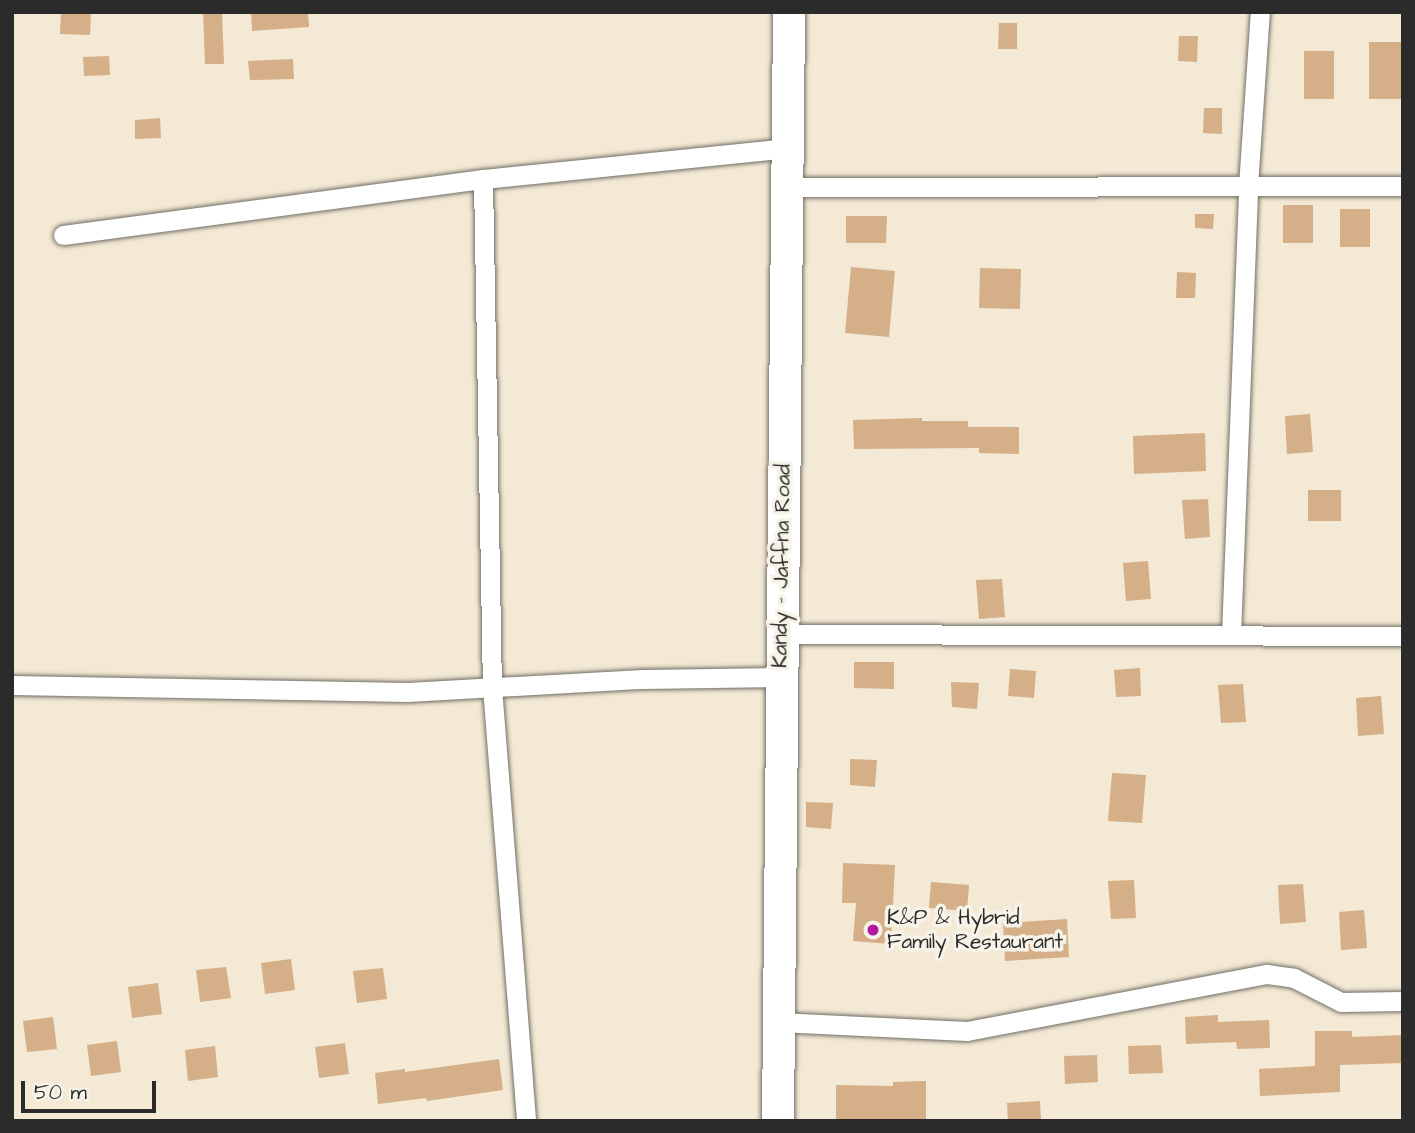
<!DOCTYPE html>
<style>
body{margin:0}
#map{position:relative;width:1415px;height:1133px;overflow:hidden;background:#f3e9d4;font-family:"Architects Daughter",sans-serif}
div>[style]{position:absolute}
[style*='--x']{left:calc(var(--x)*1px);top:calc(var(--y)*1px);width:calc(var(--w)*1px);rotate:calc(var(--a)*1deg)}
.building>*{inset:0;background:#d4af88}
.roads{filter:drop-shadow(0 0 2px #716e66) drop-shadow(0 0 2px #716e66)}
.minor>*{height:19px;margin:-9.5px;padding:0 9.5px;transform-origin:9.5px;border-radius:9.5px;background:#fff}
.trunk>*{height:32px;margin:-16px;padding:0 16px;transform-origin:16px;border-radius:16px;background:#fff}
.dots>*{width:19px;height:19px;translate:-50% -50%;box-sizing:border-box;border:4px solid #f7f3e8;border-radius:50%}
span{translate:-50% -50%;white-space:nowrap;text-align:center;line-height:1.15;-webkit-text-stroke:7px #f7f3e8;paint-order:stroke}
.street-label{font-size:21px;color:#2b2b2b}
.poi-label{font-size:21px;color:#2b2b2b}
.left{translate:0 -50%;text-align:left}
.frame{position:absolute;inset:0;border:14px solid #2b2b2b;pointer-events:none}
.scale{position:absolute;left:21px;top:1081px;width:135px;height:32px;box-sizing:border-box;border:4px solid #2b2b2b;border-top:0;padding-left:9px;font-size:21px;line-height:24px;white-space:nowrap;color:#2b2b2b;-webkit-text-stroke:5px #f7f3e8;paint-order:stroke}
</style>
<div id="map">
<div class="building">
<i style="clip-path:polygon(61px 12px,91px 12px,90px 35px,60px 34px)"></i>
<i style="clip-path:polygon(203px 12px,222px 12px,224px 64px,205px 64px)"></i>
<i style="clip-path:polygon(251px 12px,308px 12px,309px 27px,252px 31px)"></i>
<i style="clip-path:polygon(999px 23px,1017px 23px,1017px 49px,998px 49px)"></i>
<i style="clip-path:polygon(1179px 36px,1198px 36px,1197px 62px,1178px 61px)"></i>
<i style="clip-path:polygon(1369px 42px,1403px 42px,1403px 99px,1369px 99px)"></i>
<i style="clip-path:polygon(1304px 51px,1334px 51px,1334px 99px,1304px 99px)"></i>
<i style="clip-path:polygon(109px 56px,110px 75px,84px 76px,83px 57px)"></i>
<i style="clip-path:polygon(293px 59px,294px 79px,250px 80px,248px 61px)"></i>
<i style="clip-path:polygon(1204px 108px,1222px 108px,1222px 134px,1203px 133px)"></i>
<i style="clip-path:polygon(160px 118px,161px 138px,135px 139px,135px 120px)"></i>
<i style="clip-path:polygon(1283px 205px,1313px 205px,1313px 243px,1283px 243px)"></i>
<i style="clip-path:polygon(1340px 209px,1370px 209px,1370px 247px,1340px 247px)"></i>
<i style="clip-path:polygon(1195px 214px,1214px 214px,1213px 229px,1195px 228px)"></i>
<i style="clip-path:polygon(846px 216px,887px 216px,886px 243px,846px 243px)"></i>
<i style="clip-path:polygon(851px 267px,895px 271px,889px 337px,845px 333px)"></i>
<i style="clip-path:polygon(980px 268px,1021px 269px,1020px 309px,979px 308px)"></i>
<i style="clip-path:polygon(1177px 272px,1196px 273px,1195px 298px,1176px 298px)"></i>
<i style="clip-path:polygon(1310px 414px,1313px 452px,1287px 454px,1285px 416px)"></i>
<i style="clip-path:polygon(922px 418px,922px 421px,968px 421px,968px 427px,1019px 427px,1019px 454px,979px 453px,979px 448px,854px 449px,853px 420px)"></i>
<i style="clip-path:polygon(1205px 433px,1206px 471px,1134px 474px,1133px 436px)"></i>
<i style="clip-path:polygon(1308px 490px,1341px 490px,1341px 521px,1308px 521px)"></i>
<i style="clip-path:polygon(1208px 499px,1210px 537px,1185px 539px,1182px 500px)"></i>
<i style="clip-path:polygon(1148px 561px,1151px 599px,1126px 601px,1123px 563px)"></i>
<i style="clip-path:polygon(1002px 579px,1005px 617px,979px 619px,976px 580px)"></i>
<i style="clip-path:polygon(854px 662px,894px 662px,894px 689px,854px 688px)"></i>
<i style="clip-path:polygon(1140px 668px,1141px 696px,1116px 697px,1114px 670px)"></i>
<i style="clip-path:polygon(1010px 669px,1036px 671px,1034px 698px,1008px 696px)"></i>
<i style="clip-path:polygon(951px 682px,979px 683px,977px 709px,952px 707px)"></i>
<i style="clip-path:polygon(1243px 684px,1246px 722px,1221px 723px,1218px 685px)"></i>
<i style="clip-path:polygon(1381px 696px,1384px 734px,1358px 736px,1356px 698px)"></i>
<i style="clip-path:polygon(850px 759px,877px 760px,875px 787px,850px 785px)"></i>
<i style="clip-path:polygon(1112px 773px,1146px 775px,1142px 823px,1108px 821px)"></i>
<i style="clip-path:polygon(806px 802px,833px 803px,831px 829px,806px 827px)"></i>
<i style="clip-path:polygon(843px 863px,895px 865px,891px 944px,853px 941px,856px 903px,842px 903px)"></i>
<i style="clip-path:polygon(1134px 880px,1136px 918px,1111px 919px,1108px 881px)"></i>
<i style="clip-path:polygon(931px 882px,969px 885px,967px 911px,929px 908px)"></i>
<i style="clip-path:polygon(1303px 884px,1306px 922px,1280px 924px,1278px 885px)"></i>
<i style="clip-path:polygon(1364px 910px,1367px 948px,1341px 950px,1339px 912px)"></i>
<i style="clip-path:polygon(1067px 919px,1069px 957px,1005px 961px,1003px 923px)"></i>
<i style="clip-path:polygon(291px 959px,295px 990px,265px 994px,261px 963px)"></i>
<i style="clip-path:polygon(226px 967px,231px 998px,200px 1002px,196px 970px)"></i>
<i style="clip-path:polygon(383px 968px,387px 999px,357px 1003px,353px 971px)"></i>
<i style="clip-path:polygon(158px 983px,162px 1014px,132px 1018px,128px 987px)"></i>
<i style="clip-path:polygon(1218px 1015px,1218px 1022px,1269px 1020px,1270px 1048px,1237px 1049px,1236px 1042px,1186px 1044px,1185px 1017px)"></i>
<i style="clip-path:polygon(53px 1017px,57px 1049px,27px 1052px,23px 1021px)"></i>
<i style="clip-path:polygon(1315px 1031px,1352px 1031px,1352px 1037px,1403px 1035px,1403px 1063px,1340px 1065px,1340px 1092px,1260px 1096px,1259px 1069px,1315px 1066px)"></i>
<i style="clip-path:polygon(117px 1041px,121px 1072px,91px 1076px,87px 1045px)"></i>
<i style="clip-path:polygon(345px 1043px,349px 1074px,319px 1078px,315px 1047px)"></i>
<i style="clip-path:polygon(1161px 1045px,1163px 1073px,1129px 1074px,1128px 1046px)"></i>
<i style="clip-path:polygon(215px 1046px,218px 1077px,188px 1081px,185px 1050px)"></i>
<i style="clip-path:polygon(1097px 1055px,1098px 1082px,1065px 1084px,1064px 1056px)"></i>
<i style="clip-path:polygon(499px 1059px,503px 1090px,427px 1101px,426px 1098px,378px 1104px,375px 1073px,405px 1069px,405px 1072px)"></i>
<i style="clip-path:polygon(926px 1081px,926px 1121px,836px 1121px,836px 1085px,893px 1086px,893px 1082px)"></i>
<i style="clip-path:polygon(1040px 1101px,1041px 1121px,1008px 1121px,1007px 1103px)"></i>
</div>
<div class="roads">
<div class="minor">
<i style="--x:483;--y:179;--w:508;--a:88.99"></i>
<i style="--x:492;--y:687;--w:435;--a:85.5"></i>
<i style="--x:786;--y:187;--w:617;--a:-0.09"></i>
<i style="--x:63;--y:235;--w:424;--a:-7.6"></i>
<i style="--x:483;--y:179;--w:305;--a:-5.8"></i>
<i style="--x:781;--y:634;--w:622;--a:0.18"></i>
<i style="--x:1231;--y:635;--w:449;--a:-87.8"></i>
<i style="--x:1248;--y:186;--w:174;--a:-86.1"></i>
<i style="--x:12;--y:685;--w:396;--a:1"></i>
<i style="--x:408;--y:692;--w:235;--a:-3.2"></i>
<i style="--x:643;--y:679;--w:138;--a:-0.8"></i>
<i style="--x:778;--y:1022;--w:189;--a:2.7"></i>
<i style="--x:967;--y:1031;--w:305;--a:-10.8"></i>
<i style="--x:1267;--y:974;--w:27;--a:8"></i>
<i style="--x:1294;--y:978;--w:53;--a:27.1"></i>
<i style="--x:1341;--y:1002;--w:62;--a:-0.9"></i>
</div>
<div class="trunk">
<i style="--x:778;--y:1121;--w:1109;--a:-89.43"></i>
</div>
</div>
<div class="dots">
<i style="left:873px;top:930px;background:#b5179e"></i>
</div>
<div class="street-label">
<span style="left:782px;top:566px;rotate:-89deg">Kandy - Jaffna Road</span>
</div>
<div class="poi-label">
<span class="left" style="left:887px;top:930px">K&amp;P &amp; Hybrid<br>Family Restaurant</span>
</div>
<div class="frame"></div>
<div class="scale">50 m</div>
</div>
